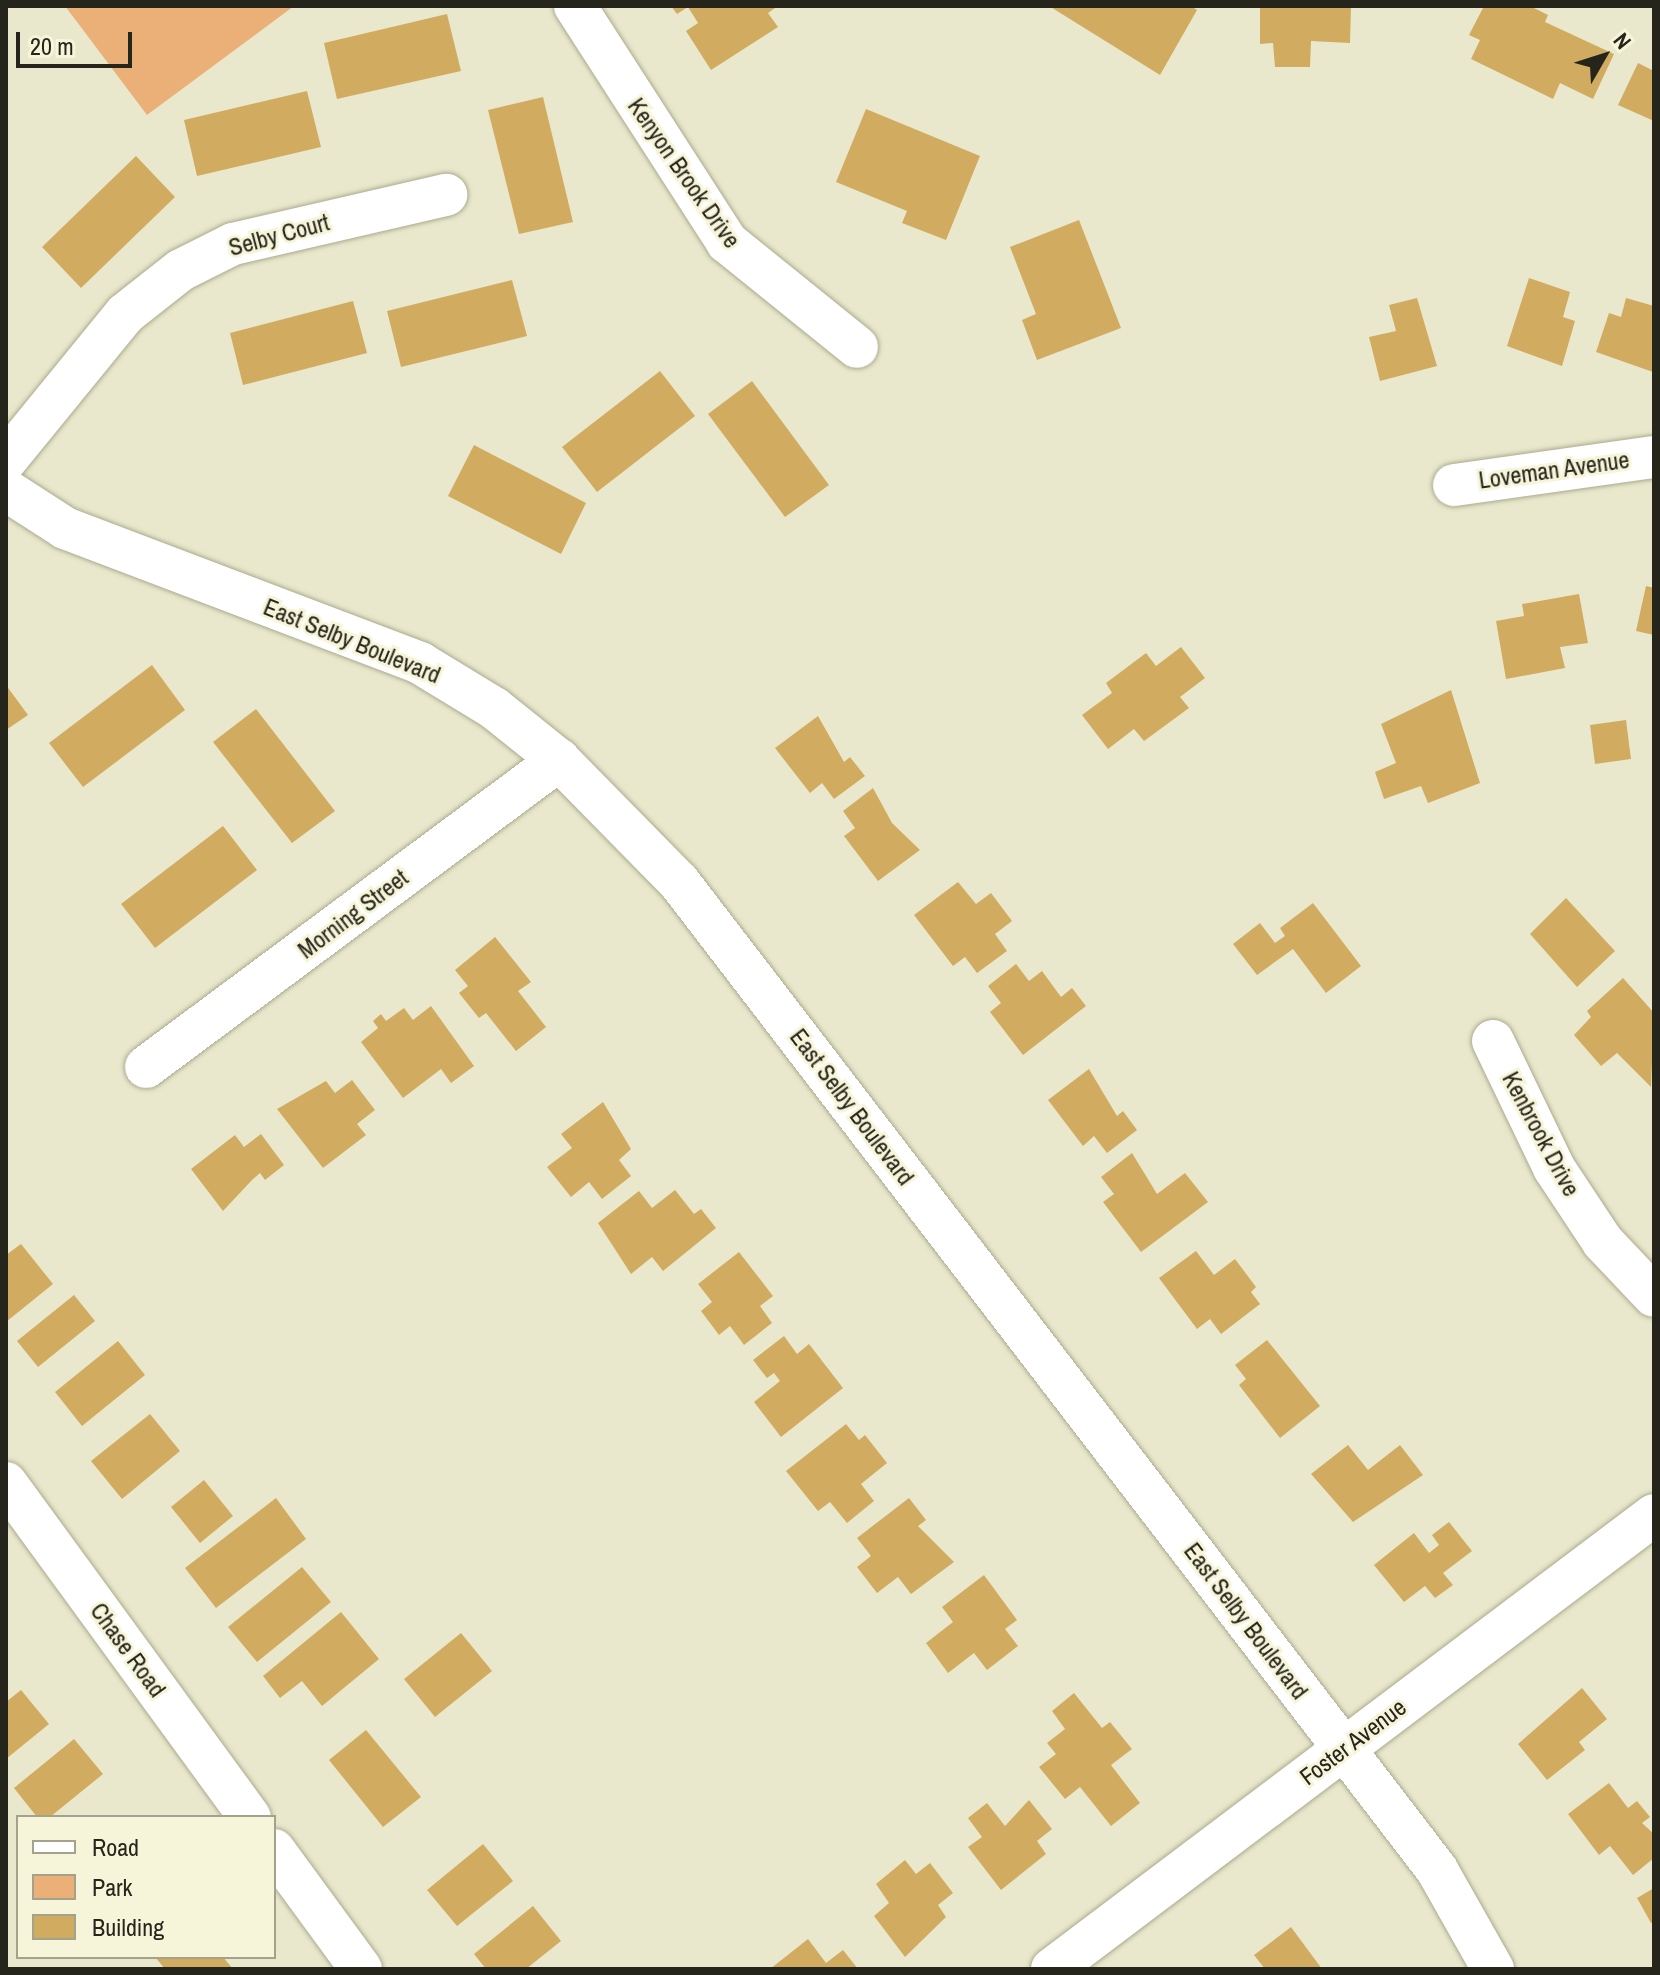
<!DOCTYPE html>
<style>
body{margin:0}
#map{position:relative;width:1660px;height:1975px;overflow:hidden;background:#e9e8cc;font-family:"Archivo Narrow",sans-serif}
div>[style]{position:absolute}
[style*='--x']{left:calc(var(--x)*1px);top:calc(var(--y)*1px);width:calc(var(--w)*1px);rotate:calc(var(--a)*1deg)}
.green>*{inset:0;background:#eab078}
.building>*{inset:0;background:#d1ac60}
.roads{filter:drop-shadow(0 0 2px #acaa8f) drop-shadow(0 0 2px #acaa8f)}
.minor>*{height:42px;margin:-21px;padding:0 21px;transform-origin:21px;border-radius:21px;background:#fff}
span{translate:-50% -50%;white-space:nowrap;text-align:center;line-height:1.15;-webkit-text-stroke:6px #f7f5d9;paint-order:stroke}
.street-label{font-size:24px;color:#26251b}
.frame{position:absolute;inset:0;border:8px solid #26251b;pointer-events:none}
.legend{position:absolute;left:16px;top:1815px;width:260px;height:144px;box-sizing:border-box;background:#f7f5d9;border:2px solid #a3a28d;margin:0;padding:10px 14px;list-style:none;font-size:24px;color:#26251b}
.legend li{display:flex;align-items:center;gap:16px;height:40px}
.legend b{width:40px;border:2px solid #a3a28d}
.north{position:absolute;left:1564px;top:16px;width:80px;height:80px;-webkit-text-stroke:6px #f7f5d9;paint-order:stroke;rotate:51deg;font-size:22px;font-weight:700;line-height:32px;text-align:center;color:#26251b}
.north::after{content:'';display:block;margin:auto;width:28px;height:36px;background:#26251b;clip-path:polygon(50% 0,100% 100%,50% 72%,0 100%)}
.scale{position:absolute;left:16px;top:32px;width:116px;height:36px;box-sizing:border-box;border:4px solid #26251b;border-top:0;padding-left:10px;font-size:24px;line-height:28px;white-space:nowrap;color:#26251b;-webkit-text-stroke:6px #f7f5d9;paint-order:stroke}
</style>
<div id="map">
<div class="green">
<i style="clip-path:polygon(65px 6px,294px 6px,147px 115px)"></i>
</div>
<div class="building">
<i style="clip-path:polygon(671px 6px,778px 6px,768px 13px,778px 27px,711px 70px,686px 31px,698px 23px,688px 7px,677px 14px)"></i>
<i style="clip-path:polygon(1049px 6px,1191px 6px,1197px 10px,1160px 75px)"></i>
<i style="clip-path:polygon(1260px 6px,1351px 6px,1350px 43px,1311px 41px,1310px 67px,1275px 67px,1273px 43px,1260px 44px)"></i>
<i style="clip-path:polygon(1484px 6px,1530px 6px,1548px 15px,1545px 22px,1614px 54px,1593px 99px,1560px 83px,1553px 99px,1471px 59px,1480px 40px,1469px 35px)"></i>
<i style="clip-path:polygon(447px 14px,461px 71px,337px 99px,324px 43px)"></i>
<i style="clip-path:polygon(1638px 63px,1654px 71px,1654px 121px,1618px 105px)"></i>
<i style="clip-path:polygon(307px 91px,321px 147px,197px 176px,184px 120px)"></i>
<i style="clip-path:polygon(543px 97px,573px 222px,519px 234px,488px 110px)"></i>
<i style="clip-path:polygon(866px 109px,980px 156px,946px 240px,902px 223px,907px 211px,836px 182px)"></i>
<i style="clip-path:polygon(136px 156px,175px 197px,81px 288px,42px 247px)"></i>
<i style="clip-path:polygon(1079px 220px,1121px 328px,1037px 360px,1022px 320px,1036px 314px,1010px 247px)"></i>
<i style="clip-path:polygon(1529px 278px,1570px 292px,1563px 317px,1575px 321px,1562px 366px,1507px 346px)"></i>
<i style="clip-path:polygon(512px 280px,527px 336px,401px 367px,387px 311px)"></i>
<i style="clip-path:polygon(1417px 298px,1437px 366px,1380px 381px,1369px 337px,1396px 331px,1389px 305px)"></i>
<i style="clip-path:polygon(1626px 298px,1654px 306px,1653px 372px,1596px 352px,1609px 313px,1621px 317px)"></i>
<i style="clip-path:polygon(353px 301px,367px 353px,243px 385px,230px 333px)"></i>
<i style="clip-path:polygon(660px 371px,695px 416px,597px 492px,562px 447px)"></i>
<i style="clip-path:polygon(752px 381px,829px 485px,785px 517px,708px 414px)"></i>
<i style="clip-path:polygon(474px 445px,586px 503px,561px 554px,448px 496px)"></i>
<i style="clip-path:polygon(1646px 586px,1654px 588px,1654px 635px,1636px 631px)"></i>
<i style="clip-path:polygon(1579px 594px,1588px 643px,1560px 647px,1565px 668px,1506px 679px,1496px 621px,1524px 616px,1522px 604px)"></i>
<i style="clip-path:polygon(1181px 647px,1205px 678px,1180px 697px,1189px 708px,1144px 741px,1134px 729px,1108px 749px,1082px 715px,1112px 693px,1106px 683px,1146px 653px,1156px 666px)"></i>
<i style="clip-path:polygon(152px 665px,185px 710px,83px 787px,49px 743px)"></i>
<i style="clip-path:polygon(6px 685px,28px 715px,6px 730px)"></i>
<i style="clip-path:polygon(1451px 690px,1480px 783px,1428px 803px,1421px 786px,1384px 799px,1375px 772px,1396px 763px,1381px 724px)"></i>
<i style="clip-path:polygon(256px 709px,335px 811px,292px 843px,213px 742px)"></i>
<i style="clip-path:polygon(818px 716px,844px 762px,850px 757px,865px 776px,834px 799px,822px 783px,810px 793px,775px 748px)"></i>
<i style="clip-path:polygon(1626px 720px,1631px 759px,1595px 764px,1590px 725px)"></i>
<i style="clip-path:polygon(873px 788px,892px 823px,920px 850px,878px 881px,844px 836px,855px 828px,843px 811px)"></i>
<i style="clip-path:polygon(223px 826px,257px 870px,155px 948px,121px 904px)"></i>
<i style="clip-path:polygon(958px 882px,976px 904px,991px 893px,1012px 921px,995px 934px,1007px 951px,977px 973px,965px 957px,953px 966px,914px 915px)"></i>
<i style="clip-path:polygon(1566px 898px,1615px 951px,1577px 987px,1530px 934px)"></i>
<i style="clip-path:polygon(1313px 903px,1361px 966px,1326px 993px,1293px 949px,1257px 975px,1233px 944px,1260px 923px,1275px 943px,1285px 936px,1280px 928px)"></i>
<i style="clip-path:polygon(495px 937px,531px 982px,518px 991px,546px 1027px,516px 1051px,486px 1013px,479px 1018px,459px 993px,468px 986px,455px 970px)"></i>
<i style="clip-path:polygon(1016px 964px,1029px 981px,1042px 971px,1061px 997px,1072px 988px,1086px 1006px,1023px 1055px,990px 1012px,1001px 1003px,988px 986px)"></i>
<i style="clip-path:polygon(1623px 978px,1654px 1013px,1651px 1087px,1617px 1053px,1601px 1066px,1574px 1035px,1591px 1017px,1587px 1011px)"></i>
<i style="clip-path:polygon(431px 1006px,474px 1066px,451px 1083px,441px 1069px,403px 1098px,361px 1042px,378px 1028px,373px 1021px,381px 1014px,386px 1021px,404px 1008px,413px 1020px)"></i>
<i style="clip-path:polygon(1089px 1069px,1117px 1116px,1123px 1111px,1137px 1130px,1107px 1153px,1094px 1136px,1083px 1146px,1048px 1100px)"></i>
<i style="clip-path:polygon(352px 1080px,375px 1110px,357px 1124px,366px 1135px,323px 1168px,277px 1109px,326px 1081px,335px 1093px)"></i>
<i style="clip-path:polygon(603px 1102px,631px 1149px,619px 1160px,631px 1176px,602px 1199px,589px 1182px,571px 1197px,547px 1167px,572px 1148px,561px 1134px)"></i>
<i style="clip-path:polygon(261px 1134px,284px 1165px,265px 1180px,260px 1173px,252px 1180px,223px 1211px,191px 1169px,235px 1135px,244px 1147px)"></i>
<i style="clip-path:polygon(1132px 1153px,1157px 1194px,1185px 1173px,1208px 1202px,1141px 1252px,1103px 1202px,1114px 1194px,1101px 1177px)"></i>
<i style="clip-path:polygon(675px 1190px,694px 1214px,701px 1209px,716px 1228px,663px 1271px,652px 1257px,631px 1274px,598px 1223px,639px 1191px,652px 1208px)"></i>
<i style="clip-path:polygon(21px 1244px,53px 1284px,6px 1322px,6px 1255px)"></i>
<i style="clip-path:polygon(1196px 1251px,1214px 1275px,1235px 1259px,1256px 1287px,1251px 1292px,1260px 1304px,1221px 1334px,1210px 1319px,1197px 1329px,1159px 1278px)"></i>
<i style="clip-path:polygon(739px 1252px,773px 1296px,760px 1306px,772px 1323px,744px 1345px,730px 1326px,719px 1335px,701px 1311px,712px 1302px,698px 1284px)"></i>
<i style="clip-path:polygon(74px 1295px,95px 1321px,38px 1367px,17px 1341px)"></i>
<i style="clip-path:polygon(784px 1336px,797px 1354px,809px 1344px,843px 1388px,781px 1437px,754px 1402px,780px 1381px,774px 1373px,767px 1378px,753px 1360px)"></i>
<i style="clip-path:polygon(1267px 1340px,1320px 1406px,1280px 1438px,1239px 1385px,1246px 1379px,1235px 1365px)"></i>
<i style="clip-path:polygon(118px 1341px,145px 1375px,82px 1426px,55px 1392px)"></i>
<i style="clip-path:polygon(150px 1414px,180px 1451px,122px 1499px,91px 1461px)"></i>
<i style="clip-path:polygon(846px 1424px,859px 1440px,865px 1435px,887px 1463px,861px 1484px,874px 1501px,847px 1523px,830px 1502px,818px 1511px,786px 1471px)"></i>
<i style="clip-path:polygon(1348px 1445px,1368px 1470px,1400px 1445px,1423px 1475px,1353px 1522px,1311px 1474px)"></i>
<i style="clip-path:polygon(204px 1480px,233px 1516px,200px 1543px,171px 1507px)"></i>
<i style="clip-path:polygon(276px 1498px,306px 1539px,216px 1608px,185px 1568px)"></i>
<i style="clip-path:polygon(909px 1498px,926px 1520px,918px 1526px,954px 1562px,911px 1594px,898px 1577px,877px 1593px,857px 1567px,871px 1556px,857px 1538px)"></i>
<i style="clip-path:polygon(1449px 1522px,1472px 1551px,1443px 1573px,1453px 1585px,1435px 1598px,1425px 1586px,1404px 1602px,1374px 1565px,1414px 1533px,1429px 1553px,1439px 1545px,1432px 1535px)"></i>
<i style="clip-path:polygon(302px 1567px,331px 1602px,257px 1662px,228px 1627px)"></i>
<i style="clip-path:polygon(984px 1575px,1017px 1620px,1005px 1629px,1018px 1646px,987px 1670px,974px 1653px,948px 1673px,926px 1643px,953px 1622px,942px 1607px)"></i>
<i style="clip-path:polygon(341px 1612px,379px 1659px,322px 1706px,302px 1681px,280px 1698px,263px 1676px)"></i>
<i style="clip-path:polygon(461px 1633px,492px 1671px,435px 1717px,404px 1679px)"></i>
<i style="clip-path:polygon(1582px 1688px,1607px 1719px,1579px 1742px,1585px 1750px,1547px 1780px,1518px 1744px)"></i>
<i style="clip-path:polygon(21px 1690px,49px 1724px,6px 1759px,6px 1702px)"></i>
<i style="clip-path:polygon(1074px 1693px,1102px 1728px,1110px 1722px,1132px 1749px,1111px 1765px,1140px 1803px,1111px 1826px,1080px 1787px,1065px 1799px,1039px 1767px,1056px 1754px,1047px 1743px,1065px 1729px,1052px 1711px)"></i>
<i style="clip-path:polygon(366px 1730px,421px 1797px,383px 1827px,329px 1760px)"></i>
<i style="clip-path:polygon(74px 1739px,103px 1774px,50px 1817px,37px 1817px,14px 1788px)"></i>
<i style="clip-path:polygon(1609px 1783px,1628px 1808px,1637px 1801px,1650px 1817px,1642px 1823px,1654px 1834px,1654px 1858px,1633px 1875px,1610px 1846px,1599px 1855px,1568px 1814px)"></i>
<i style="clip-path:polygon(1029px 1800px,1052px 1829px,1037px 1841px,1046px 1854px,1001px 1890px,968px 1847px,982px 1837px,968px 1818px,987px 1803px,1005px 1826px)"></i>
<i style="clip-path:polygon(483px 1844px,513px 1881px,457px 1926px,427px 1890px)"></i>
<i style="clip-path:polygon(905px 1860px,916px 1874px,930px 1863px,953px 1893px,938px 1905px,946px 1917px,905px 1957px,874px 1916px,889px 1903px,876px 1884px)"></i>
<i style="clip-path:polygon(1654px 1888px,1654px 1921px,1651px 1923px,1637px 1898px)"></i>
<i style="clip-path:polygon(533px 1906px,561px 1941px,526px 1969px,486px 1969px,474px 1954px)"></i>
<i style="clip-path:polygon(1291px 1927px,1322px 1969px,1265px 1969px,1254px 1955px)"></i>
<i style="clip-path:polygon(808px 1939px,826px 1963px,843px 1950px,858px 1969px,770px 1969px)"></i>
<i style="clip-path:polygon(155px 1957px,223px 1957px,233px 1969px,165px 1969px)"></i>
</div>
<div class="roads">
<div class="minor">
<i style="--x:575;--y:6;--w:281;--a:57.2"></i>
<i style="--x:727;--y:242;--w:167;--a:38.9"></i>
<i style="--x:6;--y:460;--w:188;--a:-50.8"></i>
<i style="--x:125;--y:314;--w:71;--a:-38.2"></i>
<i style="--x:181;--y:270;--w:58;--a:-26.6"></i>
<i style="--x:233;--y:244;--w:219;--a:-13"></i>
<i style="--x:1454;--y:485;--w:202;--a:-8"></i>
<i style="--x:6;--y:490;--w:70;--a:32.8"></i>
<i style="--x:65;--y:528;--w:380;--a:20.8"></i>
<i style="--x:420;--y:663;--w:87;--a:31.3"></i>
<i style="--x:494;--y:708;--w:83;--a:38.7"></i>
<i style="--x:559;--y:760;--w:171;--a:45.5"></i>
<i style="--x:679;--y:882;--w:1245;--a:52.5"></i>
<i style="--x:1437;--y:1870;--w:114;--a:60.5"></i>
<i style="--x:1493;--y:1041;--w:141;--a:64.3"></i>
<i style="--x:1554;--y:1168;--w:89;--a:56.5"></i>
<i style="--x:1603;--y:1242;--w:74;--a:46.6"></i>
<i style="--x:146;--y:1067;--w:515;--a:-36.62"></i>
<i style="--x:6;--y:1483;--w:414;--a:53.9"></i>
<i style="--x:274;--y:1850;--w:147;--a:53.8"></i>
<i style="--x:1052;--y:1969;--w:754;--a:-37.02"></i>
</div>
</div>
<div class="street-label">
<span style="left:684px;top:173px;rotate:55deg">Kenyon Brook Drive</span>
<span style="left:279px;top:235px;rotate:-15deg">Selby Court</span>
<span style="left:1554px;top:470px;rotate:-8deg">Loveman Avenue</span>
<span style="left:352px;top:641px;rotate:22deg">East Selby Boulevard</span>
<span style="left:353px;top:914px;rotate:-37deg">Morning Street</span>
<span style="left:852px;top:1107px;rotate:53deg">East Selby Boulevard</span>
<span style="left:1541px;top:1134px;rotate:62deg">Kenbrook Drive</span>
<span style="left:1246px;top:1621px;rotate:53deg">East Selby Boulevard</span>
<span style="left:128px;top:1650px;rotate:54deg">Chase Road</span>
<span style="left:1353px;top:1742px;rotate:-37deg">Foster Avenue</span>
</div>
<div class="frame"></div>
<ul class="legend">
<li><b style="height:10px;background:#fff"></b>Road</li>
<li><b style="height:22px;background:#eab078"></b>Park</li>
<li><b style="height:22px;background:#d1ac60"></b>Building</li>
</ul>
<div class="north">N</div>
<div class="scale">20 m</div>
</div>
